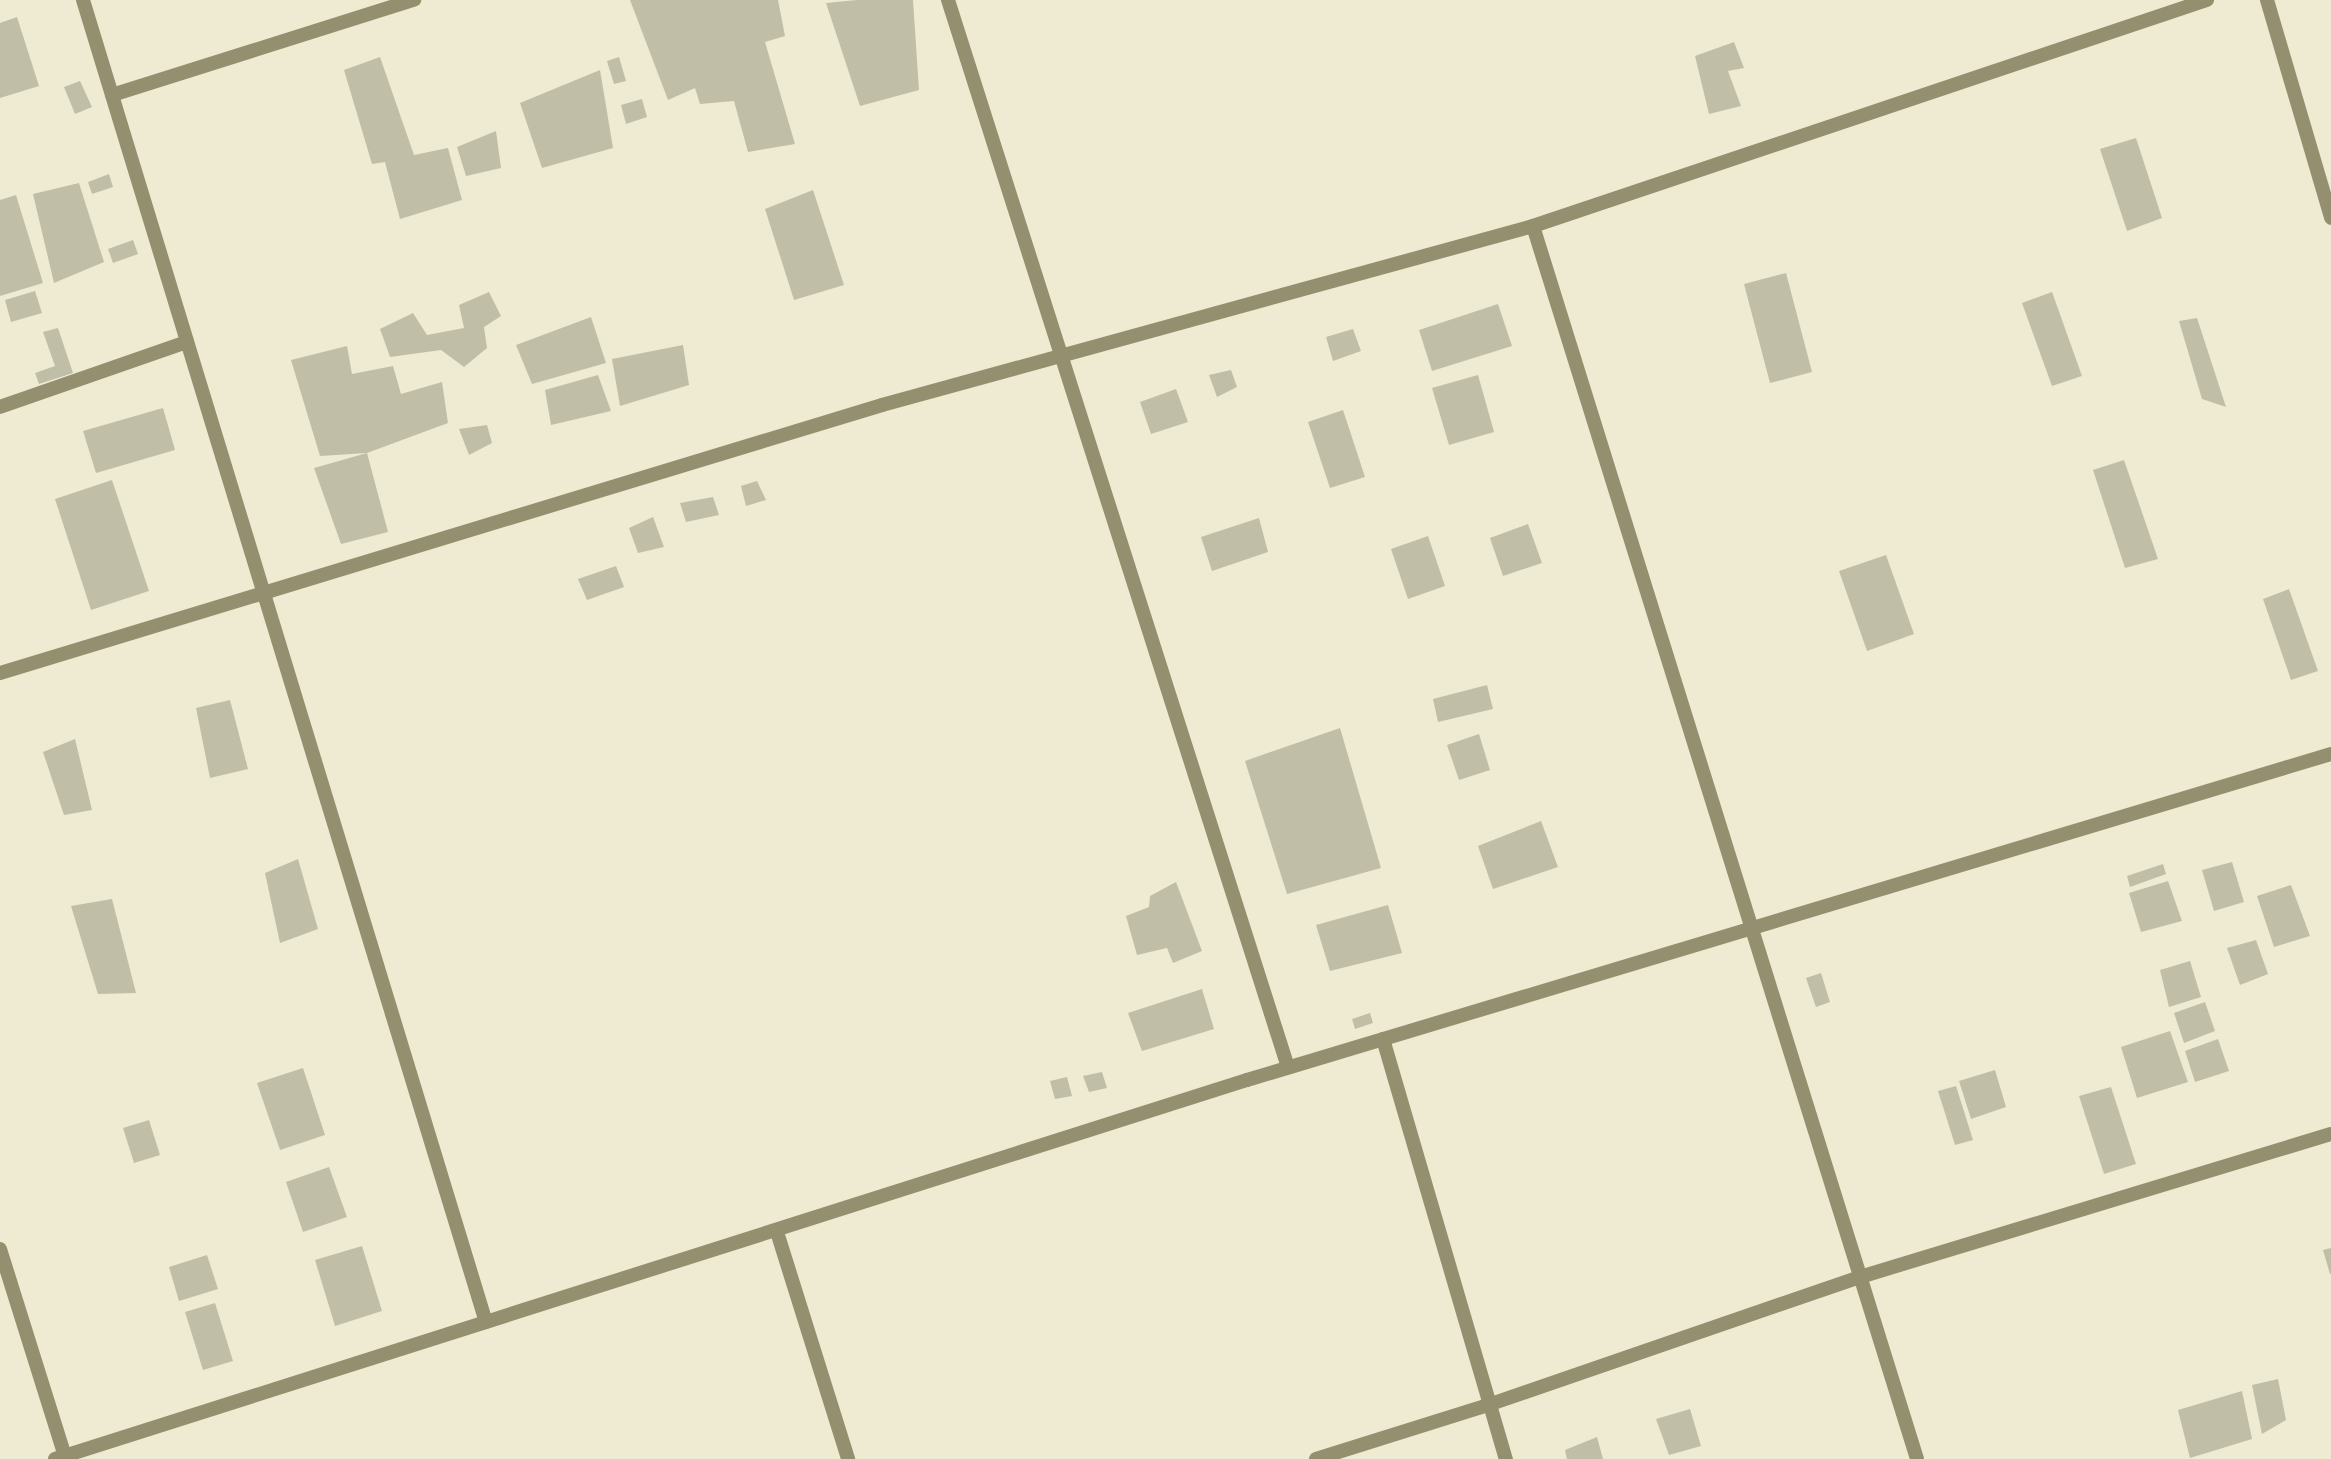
<!DOCTYPE html>
<style>
body{margin:0}
#map{position:relative;width:2331px;height:1459px;overflow:hidden;background:#eeebd2;font-family:Montserrat,sans-serif}
div>[style]{position:absolute}
[style*='--x']{left:calc(var(--x)*1px);top:calc(var(--y)*1px);width:calc(var(--w)*1px);rotate:calc(var(--a)*1deg)}
.building>*{inset:0;background:#c1bea7}
.minor>*{height:14px;margin:-7px;padding:0 7px;transform-origin:7px;border-radius:7px;background:#948f6e}
span{translate:-50% -50%;white-space:nowrap;text-align:center;line-height:1.15;-webkit-text-stroke:5px #fff;paint-order:stroke}
</style>
<div id="map">
<div class="building">
<i style="clip-path:polygon(630px 0,778px 0,785px 36px,765px 42px,795px 144px,748px 152px,734px 101px,700px 104px,695px 88px,668px 100px)"></i>
<i style="clip-path:polygon(857px 0,913px 0,919px 90px,860px 106px,826px 3px)"></i>
<i style="clip-path:polygon(17px 17px,39px 86px,0 98px,0 23px)"></i>
<i style="clip-path:polygon(1734px 42px,1744px 68px,1728px 71px,1741px 106px,1709px 114px,1695px 56px)"></i>
<i style="clip-path:polygon(380px 57px,414px 155px,448px 148px,462px 200px,400px 219px,385px 162px,372px 164px,344px 70px)"></i>
<i style="clip-path:polygon(619px 57px,626px 81px,614px 84px,607px 61px)"></i>
<i style="clip-path:polygon(600px 70px,613px 148px,542px 168px,520px 103px)"></i>
<i style="clip-path:polygon(80px 81px,92px 107px,75px 114px,64px 87px)"></i>
<i style="clip-path:polygon(642px 99px,647px 117px,626px 124px,621px 105px)"></i>
<i style="clip-path:polygon(496px 131px,501px 168px,466px 176px,457px 147px)"></i>
<i style="clip-path:polygon(2136px 138px,2162px 218px,2127px 231px,2100px 149px)"></i>
<i style="clip-path:polygon(109px 174px,113px 187px,92px 194px,88px 182px)"></i>
<i style="clip-path:polygon(79px 183px,104px 262px,54px 283px,33px 194px)"></i>
<i style="clip-path:polygon(813px 190px,844px 285px,794px 300px,765px 209px)"></i>
<i style="clip-path:polygon(16px 195px,43px 283px,0 296px,0 200px)"></i>
<i style="clip-path:polygon(133px 240px,138px 254px,113px 263px,108px 249px)"></i>
<i style="clip-path:polygon(1786px 273px,1812px 372px,1770px 383px,1744px 284px)"></i>
<i style="clip-path:polygon(35px 291px,42px 313px,11px 322px,5px 300px)"></i>
<i style="clip-path:polygon(489px 292px,501px 316px,484px 327px,487px 348px,464px 367px,441px 350px,390px 357px,380px 329px,413px 313px,427px 335px,464px 328px,459px 305px)"></i>
<i style="clip-path:polygon(2052px 292px,2082px 376px,2052px 386px,2022px 303px)"></i>
<i style="clip-path:polygon(1498px 304px,1512px 346px,1432px 371px,1419px 330px)"></i>
<i style="clip-path:polygon(591px 317px,606px 363px,532px 384px,516px 345px)"></i>
<i style="clip-path:polygon(2197px 318px,2226px 407px,2202px 399px,2179px 321px)"></i>
<i style="clip-path:polygon(58px 328px,73px 373px,39px 384px,35px 373px,55px 366px,43px 332px)"></i>
<i style="clip-path:polygon(1353px 329px,1361px 351px,1333px 361px,1326px 337px)"></i>
<i style="clip-path:polygon(683px 345px,689px 385px,620px 406px,612px 359px)"></i>
<i style="clip-path:polygon(347px 346px,352px 374px,393px 366px,401px 394px,442px 382px,448px 423px,367px 453px,320px 456px,291px 360px)"></i>
<i style="clip-path:polygon(1231px 370px,1237px 387px,1217px 397px,1209px 375px)"></i>
<i style="clip-path:polygon(598px 375px,611px 411px,551px 425px,545px 390px)"></i>
<i style="clip-path:polygon(1478px 375px,1494px 432px,1449px 445px,1432px 388px)"></i>
<i style="clip-path:polygon(1176px 389px,1188px 422px,1151px 434px,1140px 402px)"></i>
<i style="clip-path:polygon(163px 408px,175px 450px,96px 473px,83px 431px)"></i>
<i style="clip-path:polygon(1343px 410px,1365px 477px,1330px 488px,1308px 422px)"></i>
<i style="clip-path:polygon(487px 425px,492px 443px,469px 455px,459px 429px)"></i>
<i style="clip-path:polygon(367px 453px,388px 532px,341px 544px,314px 468px)"></i>
<i style="clip-path:polygon(2124px 460px,2158px 559px,2125px 568px,2093px 470px)"></i>
<i style="clip-path:polygon(112px 480px,149px 591px,91px 610px,55px 499px)"></i>
<i style="clip-path:polygon(757px 481px,766px 500px,746px 506px,741px 486px)"></i>
<i style="clip-path:polygon(713px 497px,719px 515px,686px 522px,680px 503px)"></i>
<i style="clip-path:polygon(653px 517px,664px 547px,638px 553px,629px 528px)"></i>
<i style="clip-path:polygon(1259px 518px,1268px 552px,1212px 571px,1201px 537px)"></i>
<i style="clip-path:polygon(1528px 524px,1542px 563px,1503px 576px,1490px 538px)"></i>
<i style="clip-path:polygon(1428px 536px,1445px 586px,1408px 599px,1391px 549px)"></i>
<i style="clip-path:polygon(1886px 555px,1914px 634px,1867px 651px,1839px 571px)"></i>
<i style="clip-path:polygon(616px 566px,624px 587px,587px 600px,578px 579px)"></i>
<i style="clip-path:polygon(2289px 589px,2318px 671px,2291px 680px,2263px 599px)"></i>
<i style="clip-path:polygon(1487px 685px,1493px 709px,1438px 722px,1433px 699px)"></i>
<i style="clip-path:polygon(230px 700px,248px 769px,210px 778px,196px 708px)"></i>
<i style="clip-path:polygon(1340px 728px,1381px 868px,1287px 894px,1245px 761px)"></i>
<i style="clip-path:polygon(1479px 734px,1490px 770px,1459px 780px,1447px 745px)"></i>
<i style="clip-path:polygon(75px 739px,92px 810px,64px 815px,43px 752px)"></i>
<i style="clip-path:polygon(1541px 821px,1558px 867px,1493px 889px,1478px 846px)"></i>
<i style="clip-path:polygon(298px 859px,318px 929px,280px 943px,265px 873px)"></i>
<i style="clip-path:polygon(2232px 862px,2244px 902px,2214px 911px,2202px 870px)"></i>
<i style="clip-path:polygon(2163px 864px,2166px 874px,2130px 887px,2127px 876px)"></i>
<i style="clip-path:polygon(2168px 881px,2182px 921px,2141px 932px,2129px 893px)"></i>
<i style="clip-path:polygon(1176px 882px,1202px 951px,1173px 963px,1167px 948px,1137px 955px,1126px 916px,1149px 907px,1150px 896px)"></i>
<i style="clip-path:polygon(2291px 885px,2310px 936px,2274px 947px,2257px 896px)"></i>
<i style="clip-path:polygon(112px 899px,136px 993px,98px 994px,71px 906px)"></i>
<i style="clip-path:polygon(1388px 905px,1402px 953px,1330px 971px,1316px 925px)"></i>
<i style="clip-path:polygon(2256px 940px,2268px 974px,2240px 985px,2227px 948px)"></i>
<i style="clip-path:polygon(2190px 961px,2201px 997px,2169px 1007px,2160px 970px)"></i>
<i style="clip-path:polygon(1821px 973px,1830px 1002px,1816px 1007px,1806px 978px)"></i>
<i style="clip-path:polygon(1202px 989px,1214px 1029px,1142px 1051px,1128px 1013px)"></i>
<i style="clip-path:polygon(2205px 1002px,2215px 1031px,2184px 1043px,2174px 1013px)"></i>
<i style="clip-path:polygon(1370px 1013px,1373px 1023px,1355px 1029px,1352px 1019px)"></i>
<i style="clip-path:polygon(2170px 1031px,2188px 1082px,2137px 1098px,2121px 1047px)"></i>
<i style="clip-path:polygon(2218px 1039px,2229px 1071px,2195px 1082px,2185px 1051px)"></i>
<i style="clip-path:polygon(303px 1068px,325px 1135px,280px 1150px,257px 1083px)"></i>
<i style="clip-path:polygon(1995px 1070px,2006px 1107px,1971px 1119px,1959px 1081px)"></i>
<i style="clip-path:polygon(1102px 1072px,1107px 1088px,1089px 1092px,1083px 1076px)"></i>
<i style="clip-path:polygon(1067px 1077px,1072px 1096px,1055px 1099px,1050px 1081px)"></i>
<i style="clip-path:polygon(1956px 1086px,1973px 1140px,1955px 1145px,1938px 1091px)"></i>
<i style="clip-path:polygon(2111px 1087px,2136px 1164px,2104px 1174px,2079px 1096px)"></i>
<i style="clip-path:polygon(149px 1120px,160px 1155px,134px 1163px,123px 1128px)"></i>
<i style="clip-path:polygon(329px 1167px,347px 1217px,303px 1232px,286px 1182px)"></i>
<i style="clip-path:polygon(362px 1246px,382px 1311px,335px 1326px,315px 1260px)"></i>
<i style="clip-path:polygon(2331px 1248px,2331px 1274px,2330px 1274px,2323px 1250px)"></i>
<i style="clip-path:polygon(207px 1255px,218px 1289px,179px 1301px,169px 1267px)"></i>
<i style="clip-path:polygon(215px 1303px,233px 1361px,203px 1370px,185px 1312px)"></i>
<i style="clip-path:polygon(2278px 1379px,2286px 1420px,2262px 1434px,2252px 1385px)"></i>
<i style="clip-path:polygon(2242px 1391px,2252px 1439px,2190px 1458px,2178px 1410px)"></i>
<i style="clip-path:polygon(1690px 1409px,1701px 1446px,1669px 1455px,1656px 1419px)"></i>
<i style="clip-path:polygon(1597px 1437px,1603px 1459px,1567px 1459px,1565px 1450px)"></i>
</div>
<div class="minor">
<i style="--x:83;--y:0;--w:1382;--a:73.05"></i>
<i style="--x:948;--y:0;--w:1120;--a:72.33"></i>
<i style="--x:2267;--y:0;--w:227;--a:73.6"></i>
<i style="--x:112;--y:95;--w:317;--a:-17.5"></i>
<i style="--x:1533;--y:226;--w:1291;--a:72.7"></i>
<i style="--x:0;--y:407;--w:198;--a:-19.2"></i>
<i style="--x:0;--y:673;--w:922;--a:-16.9"></i>
<i style="--x:882;--y:405;--w:675;--a:-15.37"></i>
<i style="--x:1533;--y:226;--w:711;--a:-18.54"></i>
<i style="--x:1383;--y:1039;--w:438;--a:73.7"></i>
<i style="--x:777;--y:1232;--w:238;--a:72.6"></i>
<i style="--x:0;--y:1249;--w:220;--a:72.6"></i>
<i style="--x:55;--y:1459;--w:1251;--a:-17.64"></i>
<i style="--x:1247;--y:1080;--w:1132;--a:-16.74"></i>
<i style="--x:1316;--y:1459;--w:180;--a:-17.4"></i>
<i style="--x:1488;--y:1405;--w:393;--a:-19"></i>
<i style="--x:1860;--y:1277;--w:492;--a:-16.9"></i>
</div>
</div>
